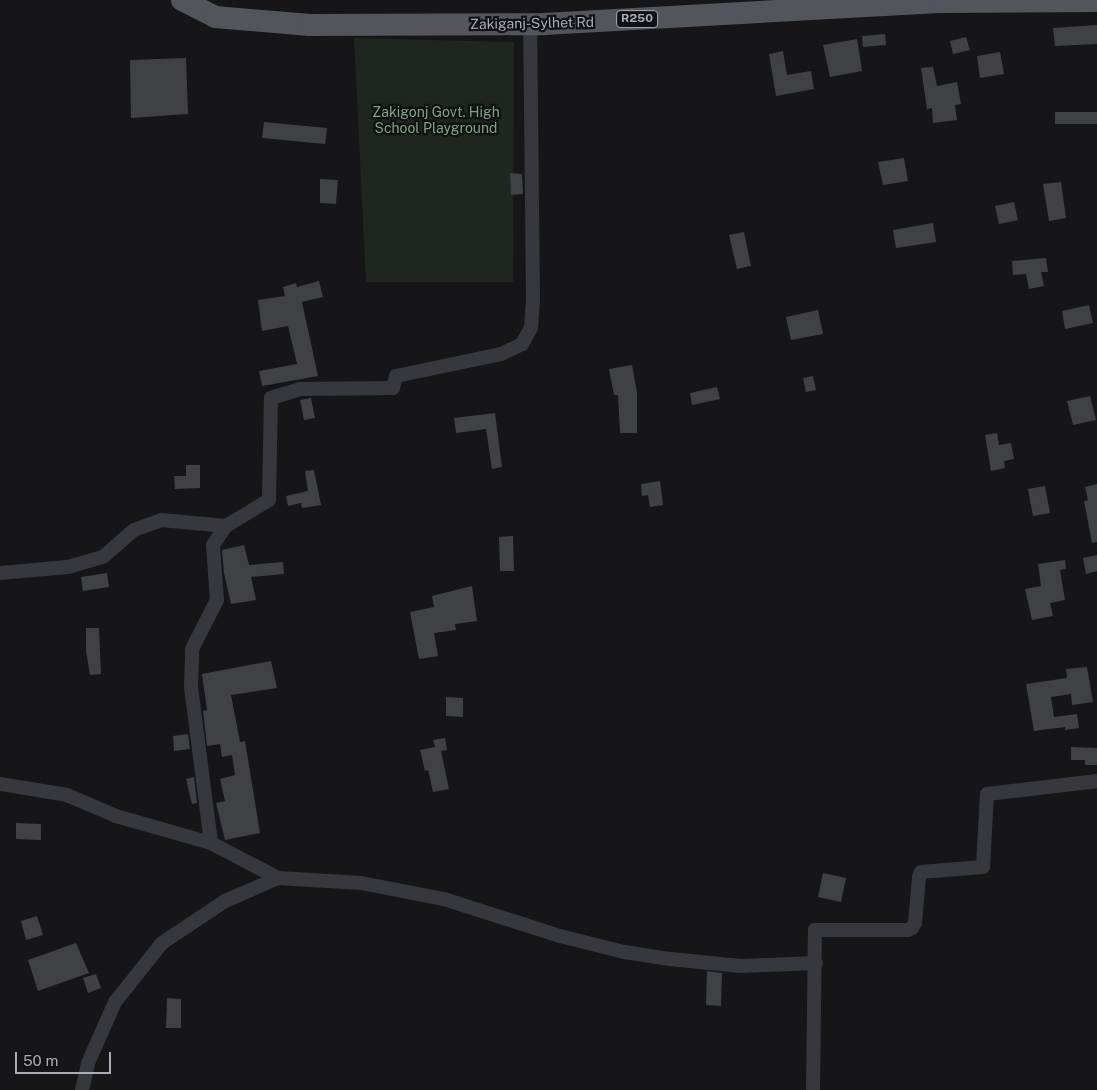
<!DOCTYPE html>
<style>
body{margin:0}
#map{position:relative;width:1097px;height:1090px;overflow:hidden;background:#161618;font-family:"Public Sans",sans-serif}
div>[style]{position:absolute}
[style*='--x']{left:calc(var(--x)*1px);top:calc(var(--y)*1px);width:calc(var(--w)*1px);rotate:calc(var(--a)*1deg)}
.green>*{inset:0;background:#1e261f}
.building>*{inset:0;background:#404145}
.minor>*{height:14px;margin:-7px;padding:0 7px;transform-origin:7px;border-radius:7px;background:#37383d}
.primary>*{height:22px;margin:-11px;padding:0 11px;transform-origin:11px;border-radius:11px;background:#53555c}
span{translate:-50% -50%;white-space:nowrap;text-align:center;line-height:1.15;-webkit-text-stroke:4.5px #111113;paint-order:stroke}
.shield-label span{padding:1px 4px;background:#111113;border:1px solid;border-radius:4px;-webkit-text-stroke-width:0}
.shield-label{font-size:12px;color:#a8adb8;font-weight:700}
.street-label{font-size:14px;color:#a8adb8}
.park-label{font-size:14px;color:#7fa381}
.scale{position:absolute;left:15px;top:1052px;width:96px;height:22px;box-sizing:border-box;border:2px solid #a8adb8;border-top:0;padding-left:6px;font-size:15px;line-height:18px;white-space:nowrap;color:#a8adb8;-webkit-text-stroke:4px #111113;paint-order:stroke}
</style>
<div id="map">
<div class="green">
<i style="clip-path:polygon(354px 38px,514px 42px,513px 282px,366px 282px)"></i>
</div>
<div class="building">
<i style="clip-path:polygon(1097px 25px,1097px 44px,1055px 46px,1053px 28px)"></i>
<i style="clip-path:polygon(885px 34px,886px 45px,863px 47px,862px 36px)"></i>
<i style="clip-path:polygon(966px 37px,970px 50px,953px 54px,950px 41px)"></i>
<i style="clip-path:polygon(857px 39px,862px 71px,830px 77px,823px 45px)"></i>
<i style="clip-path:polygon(783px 51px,787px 75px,811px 71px,814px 89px,776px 96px,769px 54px)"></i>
<i style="clip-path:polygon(1000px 52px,1004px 74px,980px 78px,977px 56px)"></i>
<i style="clip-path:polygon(186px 58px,188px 114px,131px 118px,130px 60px)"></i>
<i style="clip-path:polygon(933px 67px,937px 86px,957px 82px,961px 104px,955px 105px,957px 120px,933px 123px,932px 108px,927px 109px,921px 68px)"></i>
<i style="clip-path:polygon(1055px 112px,1097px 112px,1097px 124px,1055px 124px)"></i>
<i style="clip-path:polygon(264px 122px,327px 128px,325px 144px,262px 138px)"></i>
<i style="clip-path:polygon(904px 158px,908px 181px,883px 185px,878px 162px)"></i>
<i style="clip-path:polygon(510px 173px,522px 174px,523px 194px,511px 195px)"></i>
<i style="clip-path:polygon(320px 179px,338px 180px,336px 204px,320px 203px)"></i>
<i style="clip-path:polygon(1061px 182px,1066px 218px,1049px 221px,1043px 184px)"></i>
<i style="clip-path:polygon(1014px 202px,1018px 220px,999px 224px,995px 206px)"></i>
<i style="clip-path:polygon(933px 223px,936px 242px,896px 248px,893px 230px)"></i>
<i style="clip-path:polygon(744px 232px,751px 266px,737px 269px,729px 235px)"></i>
<i style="clip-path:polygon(1046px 258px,1048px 272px,1041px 272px,1044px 286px,1029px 289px,1026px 274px,1013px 275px,1012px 261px)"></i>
<i style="clip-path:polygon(319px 281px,323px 297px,302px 302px,318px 376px,262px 386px,259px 371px,297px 364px,288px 326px,262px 331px,258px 300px,285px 296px,283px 287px,296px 283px,297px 287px)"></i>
<i style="clip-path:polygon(1089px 305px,1093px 323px,1065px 329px,1062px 311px)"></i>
<i style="clip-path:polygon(818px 310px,823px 334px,791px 340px,786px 317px)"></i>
<i style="clip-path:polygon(632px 365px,637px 392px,637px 433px,620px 433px,618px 395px,614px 395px,609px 369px)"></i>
<i style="clip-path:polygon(813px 376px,816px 390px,806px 392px,803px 378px)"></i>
<i style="clip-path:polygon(717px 387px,720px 399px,692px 405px,690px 393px)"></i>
<i style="clip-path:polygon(1090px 396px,1096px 420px,1073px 425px,1067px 401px)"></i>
<i style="clip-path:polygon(311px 398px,315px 418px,304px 420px,300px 400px)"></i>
<i style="clip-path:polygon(495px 413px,502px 467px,492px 469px,486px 429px,456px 433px,454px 418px)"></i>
<i style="clip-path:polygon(997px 433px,999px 445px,1011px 443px,1014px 459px,1004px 461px,1005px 468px,991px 471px,985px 435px)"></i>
<i style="clip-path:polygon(186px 465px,200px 465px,200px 488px,175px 489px,174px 476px,186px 476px)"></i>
<i style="clip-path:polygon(314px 470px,321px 505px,302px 508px,301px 503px,288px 506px,286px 496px,308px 491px,305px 471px)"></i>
<i style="clip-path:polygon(660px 481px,663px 505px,650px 507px,648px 495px,642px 496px,641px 484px)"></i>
<i style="clip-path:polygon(1097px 484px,1097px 542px,1092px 543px,1084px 501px,1088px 500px,1085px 487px)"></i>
<i style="clip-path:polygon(1045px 486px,1050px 513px,1033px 516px,1028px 489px)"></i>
<i style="clip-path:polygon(513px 536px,514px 571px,500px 571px,499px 537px)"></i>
<i style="clip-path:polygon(244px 545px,249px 565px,283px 562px,284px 574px,251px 577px,256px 600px,231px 604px,224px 573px,222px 550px)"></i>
<i style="clip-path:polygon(1097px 555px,1097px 571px,1086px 574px,1083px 558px)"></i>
<i style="clip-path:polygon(1065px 560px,1066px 569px,1060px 570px,1065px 600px,1050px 603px,1053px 616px,1032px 620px,1025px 589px,1041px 586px,1038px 564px)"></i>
<i style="clip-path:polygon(107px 573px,109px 587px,83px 591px,81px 577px)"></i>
<i style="clip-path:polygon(472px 586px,477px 621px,455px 624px,456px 630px,434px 633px,438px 656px,419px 659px,410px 612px,434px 607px,432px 596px)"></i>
<i style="clip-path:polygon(86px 628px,99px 628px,101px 674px,90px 675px,86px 651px)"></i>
<i style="clip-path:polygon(271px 661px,277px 688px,231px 695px,240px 742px,245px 741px,260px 833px,225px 840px,216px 803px,225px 801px,220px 779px,235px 775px,232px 755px,222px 757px,220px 744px,207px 746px,203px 711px,207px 710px,202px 674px)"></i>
<i style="clip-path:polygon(1087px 667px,1093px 702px,1072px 705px,1071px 694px,1051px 697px,1054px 717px,1077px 714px,1079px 728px,1065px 730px,1065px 727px,1034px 731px,1026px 684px,1067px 678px,1066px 669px)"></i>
<i style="clip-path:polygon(446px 697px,463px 698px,463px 717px,446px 716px)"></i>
<i style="clip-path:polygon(188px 734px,190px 749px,174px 751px,173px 736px)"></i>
<i style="clip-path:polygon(445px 738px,447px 750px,441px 751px,449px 789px,433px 792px,428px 770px,425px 771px,420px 750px,435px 747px,433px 740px)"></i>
<i style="clip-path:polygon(1071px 747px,1097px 748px,1097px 765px,1085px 765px,1085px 760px,1071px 760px)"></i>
<i style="clip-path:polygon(194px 777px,197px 803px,192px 804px,186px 779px)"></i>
<i style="clip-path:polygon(16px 823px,41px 824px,41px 840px,16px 839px)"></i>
<i style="clip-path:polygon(823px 873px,846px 878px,841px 902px,818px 897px)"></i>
<i style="clip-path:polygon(37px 916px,43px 935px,26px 940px,21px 921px)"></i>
<i style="clip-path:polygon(76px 943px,89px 973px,38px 991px,28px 960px)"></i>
<i style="clip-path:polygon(707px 971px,722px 973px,721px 1006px,706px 1005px)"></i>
<i style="clip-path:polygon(96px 974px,101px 988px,88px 993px,83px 978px)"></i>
<i style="clip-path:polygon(167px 998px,181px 999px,181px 1028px,166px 1028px)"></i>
</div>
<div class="minor">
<i style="--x:0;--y:573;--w:68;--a:-5"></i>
<i style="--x:68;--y:567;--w:36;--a:-16"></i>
<i style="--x:103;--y:557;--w:41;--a:-41.1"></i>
<i style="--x:134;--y:530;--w:29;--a:-20"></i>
<i style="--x:161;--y:520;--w:65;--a:5.3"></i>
<i style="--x:0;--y:784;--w:68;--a:9.3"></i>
<i style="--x:67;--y:795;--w:53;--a:23.2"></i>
<i style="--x:116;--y:816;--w:99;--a:15.9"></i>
<i style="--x:211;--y:843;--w:76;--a:27.6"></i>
<i style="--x:211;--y:843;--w:158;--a:-97.3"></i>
<i style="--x:191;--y:686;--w:37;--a:-88"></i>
<i style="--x:192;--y:649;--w:55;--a:-63"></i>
<i style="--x:217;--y:600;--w:55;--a:-94.2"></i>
<i style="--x:213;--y:545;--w:23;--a:-56"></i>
<i style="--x:226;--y:526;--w:50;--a:-31.2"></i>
<i style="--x:269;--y:500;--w:102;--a:-88.9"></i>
<i style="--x:271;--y:398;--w:30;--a:-17"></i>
<i style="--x:300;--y:389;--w:93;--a:-0.6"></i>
<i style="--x:393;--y:388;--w:12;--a:-76"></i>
<i style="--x:396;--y:376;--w:107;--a:-11.8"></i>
<i style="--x:501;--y:354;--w:23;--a:-25"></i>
<i style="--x:522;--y:344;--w:18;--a:-61"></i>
<i style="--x:531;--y:328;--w:29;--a:-86"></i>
<i style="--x:533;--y:299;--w:275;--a:-90.6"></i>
<i style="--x:82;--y:1090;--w:28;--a:-77"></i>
<i style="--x:88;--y:1063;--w:67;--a:-66.1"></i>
<i style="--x:115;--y:1002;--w:75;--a:-51.5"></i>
<i style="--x:162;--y:943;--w:76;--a:-33.7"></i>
<i style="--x:225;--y:901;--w:58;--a:-23.5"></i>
<i style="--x:278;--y:878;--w:83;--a:3.4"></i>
<i style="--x:361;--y:883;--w:85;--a:10.9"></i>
<i style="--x:444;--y:899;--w:122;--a:17.7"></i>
<i style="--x:560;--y:936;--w:66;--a:14"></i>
<i style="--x:624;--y:952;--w:47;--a:8.7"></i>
<i style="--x:670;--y:959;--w:71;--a:5.6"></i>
<i style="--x:741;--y:966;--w:75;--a:-2.3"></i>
<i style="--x:813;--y:1090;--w:160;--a:-89.3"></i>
<i style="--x:815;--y:930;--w:93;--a:0"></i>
<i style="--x:908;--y:930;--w:4;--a:-27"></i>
<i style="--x:912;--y:928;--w:6;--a:-59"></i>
<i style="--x:915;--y:923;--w:46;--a:-85"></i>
<i style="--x:919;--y:877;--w:5;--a:-68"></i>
<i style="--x:921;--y:872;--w:62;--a:-4.6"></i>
<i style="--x:983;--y:867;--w:73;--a:-86.9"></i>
<i style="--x:987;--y:794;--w:111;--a:-6.7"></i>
</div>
<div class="primary">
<i style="--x:182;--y:0;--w:37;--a:27"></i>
<i style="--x:215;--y:17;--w:95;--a:4.8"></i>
<i style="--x:310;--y:25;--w:234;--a:-0.2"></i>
<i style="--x:544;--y:24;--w:400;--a:-3.2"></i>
<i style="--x:943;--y:2;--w:154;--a:-0.4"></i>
</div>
<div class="shield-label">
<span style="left:637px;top:19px">R250</span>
</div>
<div class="street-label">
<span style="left:532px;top:23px;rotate:-1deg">Zakiganj-Sylhet Rd</span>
</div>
<div class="park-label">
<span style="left:436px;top:120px">Zakigonj Govt. High<br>School Playground</span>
</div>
<div class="scale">50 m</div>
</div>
